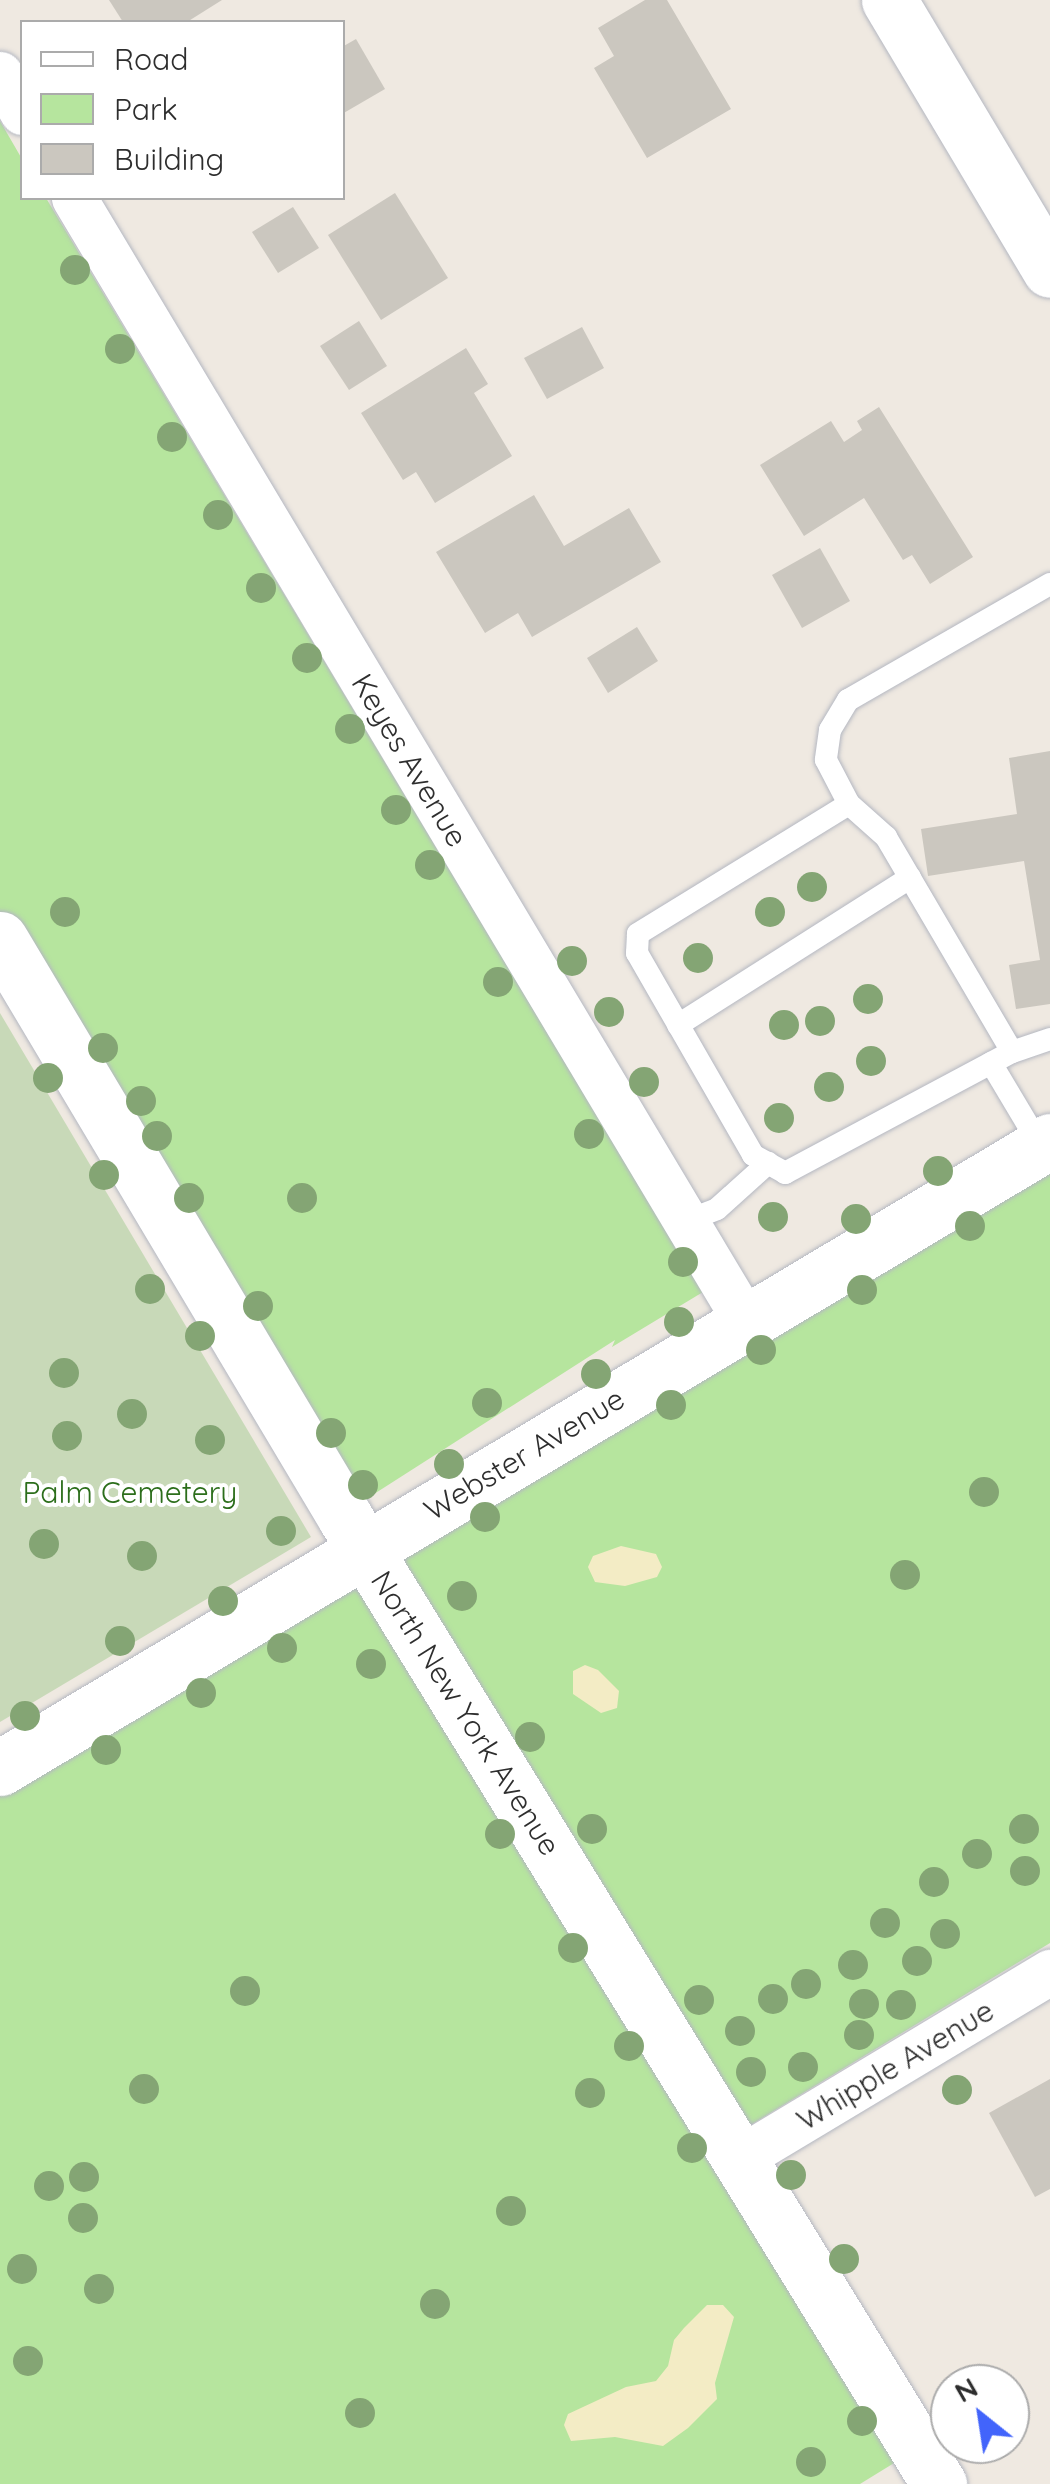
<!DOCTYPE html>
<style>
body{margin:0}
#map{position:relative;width:1050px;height:2484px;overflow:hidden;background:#efe9e1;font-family:Quicksand,sans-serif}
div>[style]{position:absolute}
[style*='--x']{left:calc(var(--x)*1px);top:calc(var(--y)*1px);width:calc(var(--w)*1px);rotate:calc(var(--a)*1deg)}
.green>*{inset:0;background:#b6e59e}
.sand>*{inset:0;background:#f3ecc5}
.cemetery>*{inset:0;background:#c8d9b8}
.building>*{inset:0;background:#cbc7bf}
.roads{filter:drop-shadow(0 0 2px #b4b7c1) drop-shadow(0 0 2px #b4b7c1)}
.lane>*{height:22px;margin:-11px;padding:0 11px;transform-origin:11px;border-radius:11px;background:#fff}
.street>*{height:45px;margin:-22.5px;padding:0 22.5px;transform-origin:22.5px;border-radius:22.5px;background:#fff}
.secondary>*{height:55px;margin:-27.5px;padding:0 27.5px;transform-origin:27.5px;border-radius:27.5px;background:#fff}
.trees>*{width:30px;height:30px;margin:-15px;border-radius:50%;background:#84a574}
span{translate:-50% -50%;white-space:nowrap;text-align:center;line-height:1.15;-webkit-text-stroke:8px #fff;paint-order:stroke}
.street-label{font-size:30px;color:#2e2e2e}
.park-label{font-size:30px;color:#2c6e1b}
.legend{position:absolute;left:20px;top:20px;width:325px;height:180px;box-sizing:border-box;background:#fff;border:2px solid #ababab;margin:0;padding:12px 18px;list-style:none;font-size:30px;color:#2e2e2e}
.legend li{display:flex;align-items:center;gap:20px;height:50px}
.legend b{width:50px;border:2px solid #ababab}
.north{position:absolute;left:930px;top:2364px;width:100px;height:100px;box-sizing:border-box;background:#fff;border:2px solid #ababab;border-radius:50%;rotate:330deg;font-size:28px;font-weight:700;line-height:40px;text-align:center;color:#2e2e2e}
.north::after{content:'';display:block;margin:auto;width:35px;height:45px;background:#4264fb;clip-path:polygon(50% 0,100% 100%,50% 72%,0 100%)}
</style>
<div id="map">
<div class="green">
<i style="clip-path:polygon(0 121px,22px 159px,22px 198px,46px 198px,703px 1292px,612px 1347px,615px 1340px,360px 1503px,0 921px)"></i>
<i style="clip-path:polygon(1050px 1165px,1050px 1943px,744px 2129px,399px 1556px)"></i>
<i style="clip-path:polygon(360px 1580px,899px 2460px,860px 2484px,0 2484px,0 1796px)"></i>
</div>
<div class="sand">
<i style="clip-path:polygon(621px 1546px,656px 1554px,662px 1567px,657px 1577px,625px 1586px,595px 1582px,588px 1567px,593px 1556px)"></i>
<i style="clip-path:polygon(585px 1665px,598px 1670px,619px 1691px,617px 1708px,601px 1713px,573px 1694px,573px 1671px)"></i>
<i style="clip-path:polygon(723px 2305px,734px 2317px,715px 2383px,717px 2399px,688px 2428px,663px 2446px,615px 2437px,571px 2441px,564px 2425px,568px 2414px,626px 2387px,656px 2381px,668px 2366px,674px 2340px,684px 2328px,707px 2305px)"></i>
</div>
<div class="cemetery">
<i style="clip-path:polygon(0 1013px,311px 1537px,0 1722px)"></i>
</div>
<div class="building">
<i style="clip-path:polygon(109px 0,222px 0,187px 22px,123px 22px)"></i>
<i style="clip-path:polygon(645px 0,667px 0,731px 109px,647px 158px,594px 68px,614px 56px,598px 28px)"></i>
<i style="clip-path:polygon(356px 39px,385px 89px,342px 114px,342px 47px)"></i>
<i style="clip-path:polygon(395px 193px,448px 278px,381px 320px,328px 235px)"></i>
<i style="clip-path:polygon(293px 207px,319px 248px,278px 273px,252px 232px)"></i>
<i style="clip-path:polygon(359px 321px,387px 366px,349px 390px,320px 346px)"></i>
<i style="clip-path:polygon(582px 327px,604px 368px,547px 399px,524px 358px)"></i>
<i style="clip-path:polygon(466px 348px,488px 384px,474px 393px,512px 456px,435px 503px,416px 472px,403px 480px,361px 413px)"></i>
<i style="clip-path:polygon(879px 407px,973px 557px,930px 584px,912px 555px,903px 560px,864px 498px,804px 536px,760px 465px,831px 421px,844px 442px,862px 430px,857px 421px)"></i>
<i style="clip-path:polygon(534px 495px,564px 546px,629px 508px,661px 562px,532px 637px,518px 613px,485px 633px,436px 552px)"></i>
<i style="clip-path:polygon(820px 548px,850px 601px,802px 628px,772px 575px)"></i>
<i style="clip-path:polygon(637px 627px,658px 661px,608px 693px,587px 658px)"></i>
<i style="clip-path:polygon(1050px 751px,1050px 1004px,1016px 1009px,1009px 965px,1040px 960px,1024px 861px,928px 876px,921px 829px,1017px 814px,1009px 758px)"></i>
<i style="clip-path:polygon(1050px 2079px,1050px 2189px,1035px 2197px,989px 2113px)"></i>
</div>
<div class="roads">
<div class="lane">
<i style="--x:1050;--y:584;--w:233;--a:150.1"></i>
<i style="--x:848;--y:700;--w:35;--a:121"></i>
<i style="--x:830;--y:730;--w:30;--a:98"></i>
<i style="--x:826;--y:760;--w:50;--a:62.4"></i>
<i style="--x:849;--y:804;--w:248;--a:148.4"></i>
<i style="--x:638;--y:934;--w:19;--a:93"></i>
<i style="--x:637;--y:953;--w:233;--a:60.1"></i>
<i style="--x:753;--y:1155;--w:37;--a:29"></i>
<i style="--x:785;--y:1173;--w:257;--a:-28.1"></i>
<i style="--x:1012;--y:1052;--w:40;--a:-18.9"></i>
<i style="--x:849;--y:804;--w:50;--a:41.7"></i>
<i style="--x:886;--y:837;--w:249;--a:59.6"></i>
<i style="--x:678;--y:1025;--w:275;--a:-32.4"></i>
<i style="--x:991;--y:1063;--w:98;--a:59.2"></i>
<i style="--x:686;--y:1221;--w:33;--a:-21"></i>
<i style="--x:717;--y:1209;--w:69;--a:-42"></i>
</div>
<div class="street">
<i style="--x:0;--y:74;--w:44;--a:59.9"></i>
<i style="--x:74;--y:198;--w:1310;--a:59.13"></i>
<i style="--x:740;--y:2158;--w:362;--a:-31"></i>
</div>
<div class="secondary">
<i style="--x:889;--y:0;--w:314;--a:59.2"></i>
<i style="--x:0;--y:939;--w:675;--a:59.18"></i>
<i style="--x:346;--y:1519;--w:1133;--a:58.43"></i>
<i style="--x:0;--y:1768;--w:1223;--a:-30.84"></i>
</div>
</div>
<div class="trees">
<i style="left:75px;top:270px"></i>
<i style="left:120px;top:349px"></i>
<i style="left:172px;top:437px"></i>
<i style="left:218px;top:515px"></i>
<i style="left:261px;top:588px"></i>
<i style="left:307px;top:658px"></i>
<i style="left:350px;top:729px"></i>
<i style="left:396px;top:810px"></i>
<i style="left:430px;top:865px"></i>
<i style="left:812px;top:887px"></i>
<i style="left:65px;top:912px"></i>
<i style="left:770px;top:912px"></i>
<i style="left:698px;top:958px"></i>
<i style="left:572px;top:961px"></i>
<i style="left:498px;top:982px"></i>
<i style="left:868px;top:999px"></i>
<i style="left:609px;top:1012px"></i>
<i style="left:820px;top:1021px"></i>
<i style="left:784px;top:1025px"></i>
<i style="left:103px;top:1048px"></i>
<i style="left:871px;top:1061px"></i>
<i style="left:48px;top:1078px"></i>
<i style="left:644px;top:1082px"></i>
<i style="left:829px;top:1087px"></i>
<i style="left:141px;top:1101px"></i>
<i style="left:779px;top:1118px"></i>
<i style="left:589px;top:1134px"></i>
<i style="left:157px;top:1136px"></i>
<i style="left:938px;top:1171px"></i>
<i style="left:104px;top:1175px"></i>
<i style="left:189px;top:1198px"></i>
<i style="left:302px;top:1198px"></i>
<i style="left:773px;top:1217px"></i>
<i style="left:856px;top:1219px"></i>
<i style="left:970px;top:1226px"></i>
<i style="left:683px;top:1262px"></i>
<i style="left:150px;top:1289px"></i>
<i style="left:862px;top:1290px"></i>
<i style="left:258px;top:1306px"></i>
<i style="left:679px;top:1322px"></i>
<i style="left:200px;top:1336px"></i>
<i style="left:761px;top:1350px"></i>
<i style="left:64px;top:1373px"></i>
<i style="left:596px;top:1374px"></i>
<i style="left:487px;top:1403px"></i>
<i style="left:671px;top:1405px"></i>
<i style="left:132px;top:1414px"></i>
<i style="left:331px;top:1433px"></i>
<i style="left:67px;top:1436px"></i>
<i style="left:210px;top:1440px"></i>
<i style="left:449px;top:1464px"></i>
<i style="left:363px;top:1485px"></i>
<i style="left:984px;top:1492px"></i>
<i style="left:485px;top:1517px"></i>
<i style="left:281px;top:1531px"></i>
<i style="left:44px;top:1544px"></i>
<i style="left:142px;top:1556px"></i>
<i style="left:905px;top:1575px"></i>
<i style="left:462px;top:1596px"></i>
<i style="left:223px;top:1601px"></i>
<i style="left:120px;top:1641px"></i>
<i style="left:282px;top:1648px"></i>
<i style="left:371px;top:1664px"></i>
<i style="left:201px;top:1693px"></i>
<i style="left:25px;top:1716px"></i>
<i style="left:530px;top:1737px"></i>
<i style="left:106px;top:1750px"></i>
<i style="left:592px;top:1829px"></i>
<i style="left:1024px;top:1829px"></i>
<i style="left:500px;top:1834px"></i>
<i style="left:977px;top:1854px"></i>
<i style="left:1025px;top:1871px"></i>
<i style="left:934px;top:1882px"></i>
<i style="left:885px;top:1923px"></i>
<i style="left:945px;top:1934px"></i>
<i style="left:573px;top:1948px"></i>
<i style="left:917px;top:1961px"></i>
<i style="left:853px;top:1965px"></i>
<i style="left:806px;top:1984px"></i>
<i style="left:245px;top:1991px"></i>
<i style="left:773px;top:1999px"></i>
<i style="left:699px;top:2000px"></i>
<i style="left:864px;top:2004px"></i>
<i style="left:901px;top:2005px"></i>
<i style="left:740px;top:2031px"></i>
<i style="left:859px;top:2035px"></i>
<i style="left:629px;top:2046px"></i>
<i style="left:803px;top:2067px"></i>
<i style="left:751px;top:2072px"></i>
<i style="left:144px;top:2089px"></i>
<i style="left:957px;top:2090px"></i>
<i style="left:590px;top:2093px"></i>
<i style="left:692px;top:2148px"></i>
<i style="left:791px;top:2175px"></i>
<i style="left:84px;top:2177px"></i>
<i style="left:49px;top:2186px"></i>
<i style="left:511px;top:2211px"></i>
<i style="left:83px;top:2218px"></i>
<i style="left:844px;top:2259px"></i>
<i style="left:22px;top:2269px"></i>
<i style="left:99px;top:2289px"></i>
<i style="left:435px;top:2304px"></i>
<i style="left:28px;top:2361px"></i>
<i style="left:360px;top:2413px"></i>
<i style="left:862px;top:2421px"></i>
<i style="left:811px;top:2462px"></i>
</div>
<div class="street-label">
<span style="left:410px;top:760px;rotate:59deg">Keyes Avenue</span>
<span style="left:524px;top:1454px;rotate:-31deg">Webster Avenue</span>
<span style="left:466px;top:1713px;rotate:58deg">North New York Avenue</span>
<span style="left:895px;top:2065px;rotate:-31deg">Whipple Avenue</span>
</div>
<div class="park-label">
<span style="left:130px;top:1492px">Palm Cemetery</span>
</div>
<ul class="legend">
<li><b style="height:12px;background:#fff"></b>Road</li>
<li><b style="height:28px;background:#b6e59e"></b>Park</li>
<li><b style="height:28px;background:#cbc7bf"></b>Building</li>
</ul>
<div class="north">N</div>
</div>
